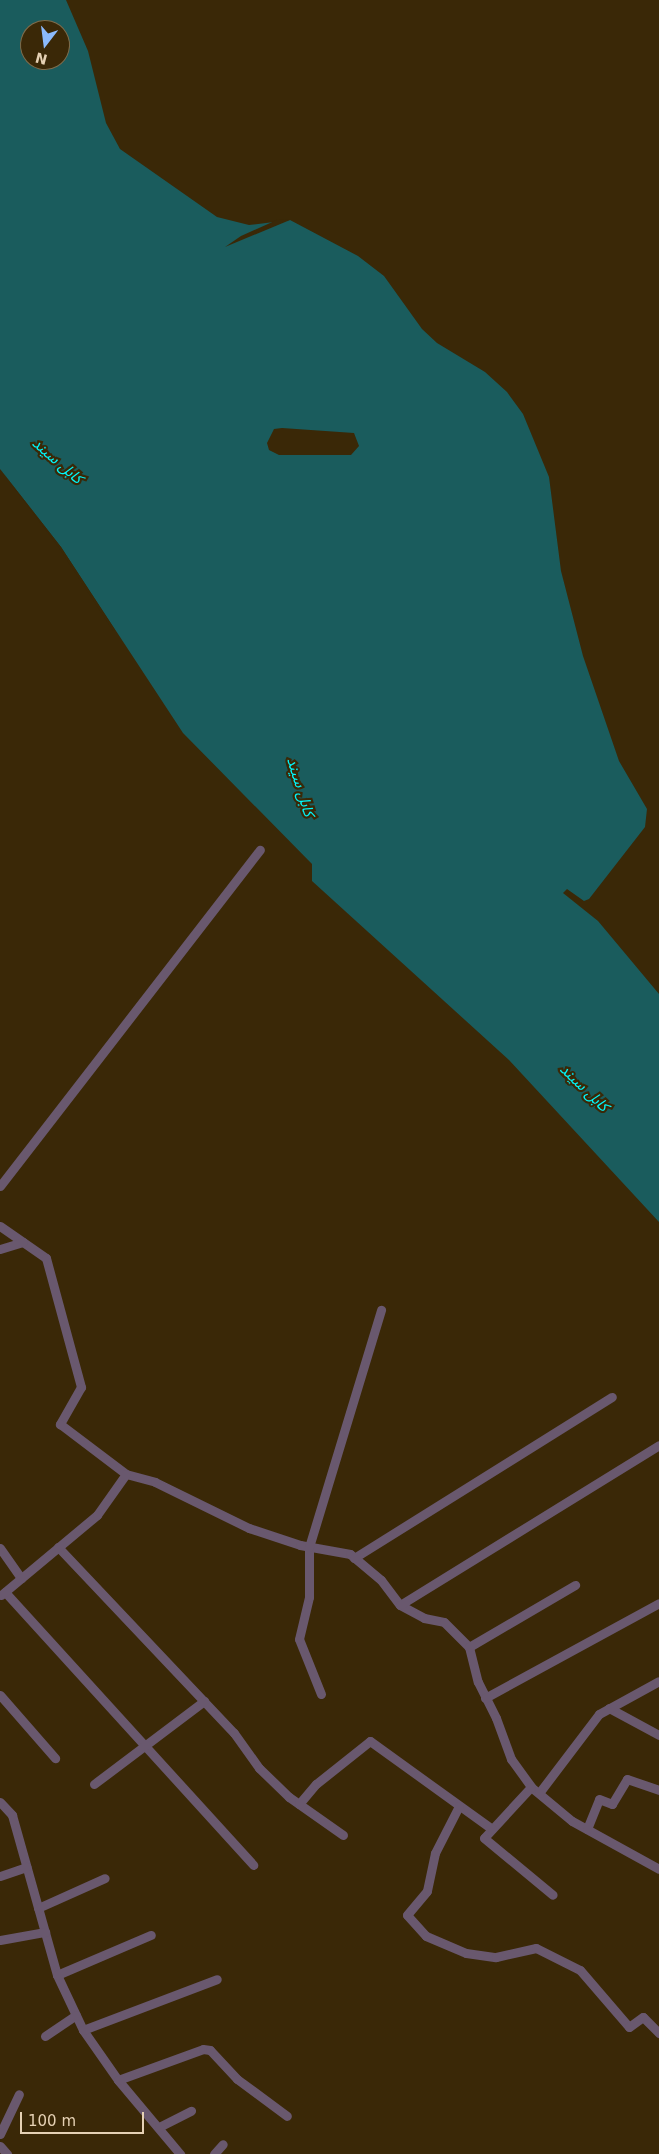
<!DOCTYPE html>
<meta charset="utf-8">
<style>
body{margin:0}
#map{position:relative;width:659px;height:2154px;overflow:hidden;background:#3a2807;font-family:"DejaVu Sans","Noto Sans Arabic",sans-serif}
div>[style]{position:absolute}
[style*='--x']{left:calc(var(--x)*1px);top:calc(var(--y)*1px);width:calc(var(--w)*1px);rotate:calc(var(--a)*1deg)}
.water>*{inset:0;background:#1a5c5d}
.pier>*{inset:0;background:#3a2807}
.minor>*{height:9px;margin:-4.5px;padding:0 4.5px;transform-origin:4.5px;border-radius:4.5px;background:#69586e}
span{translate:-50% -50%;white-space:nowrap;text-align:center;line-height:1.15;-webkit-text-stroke:4.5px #3a2807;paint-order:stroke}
.water-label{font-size:15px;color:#00f8fd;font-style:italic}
.north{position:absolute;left:20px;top:20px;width:50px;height:50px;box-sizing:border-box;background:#3a2807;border:1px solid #7e6c4c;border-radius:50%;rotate:195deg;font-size:14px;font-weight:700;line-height:20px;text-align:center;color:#e5d1b4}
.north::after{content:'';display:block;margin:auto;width:18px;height:22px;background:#8bbafc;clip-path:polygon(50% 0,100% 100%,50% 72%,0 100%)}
.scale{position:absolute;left:20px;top:2112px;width:124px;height:22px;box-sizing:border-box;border:2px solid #e5d1b4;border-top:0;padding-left:6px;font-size:15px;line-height:18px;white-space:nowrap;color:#e5d1b4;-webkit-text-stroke:4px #3a2807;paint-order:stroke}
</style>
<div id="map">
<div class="water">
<i style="clip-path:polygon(evenodd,0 0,66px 0,88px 51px,106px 123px,120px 149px,217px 217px,249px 225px,290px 220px,358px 256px,384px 276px,422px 329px,437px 343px,485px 372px,507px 392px,523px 414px,549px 477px,561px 571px,583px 656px,619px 761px,647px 809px,645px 827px,589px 899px,584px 901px,567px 889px,563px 893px,598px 921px,659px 994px,659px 1222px,509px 1060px,312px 881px,312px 864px,183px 733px,61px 547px,0 469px,0 0,30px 30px,60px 30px,60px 60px,30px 60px,30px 30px,0 0,282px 428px,354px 433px,359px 446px,351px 455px,279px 455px,269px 450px,267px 443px,274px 429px,282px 428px)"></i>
</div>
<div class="pier">
<i style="clip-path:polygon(279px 219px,290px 220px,225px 247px,241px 236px)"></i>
<i style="clip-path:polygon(0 469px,61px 547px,115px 630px,113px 631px,59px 548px)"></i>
</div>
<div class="minor">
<i style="--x:0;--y:1186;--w:425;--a:-52.3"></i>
<i style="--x:0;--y:1226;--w:56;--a:34.8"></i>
<i style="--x:46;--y:1258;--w:134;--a:74.8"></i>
<i style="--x:81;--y:1387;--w:43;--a:119.6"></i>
<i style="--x:60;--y:1424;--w:83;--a:37.1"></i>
<i style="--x:126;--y:1474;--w:30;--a:15"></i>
<i style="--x:155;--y:1482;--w:105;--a:26.1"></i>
<i style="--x:249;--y:1528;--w:54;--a:18.4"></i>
<i style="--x:300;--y:1545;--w:51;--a:10.2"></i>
<i style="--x:350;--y:1554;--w:40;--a:40"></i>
<i style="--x:381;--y:1580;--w:31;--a:53"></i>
<i style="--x:400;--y:1605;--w:27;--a:28"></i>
<i style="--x:424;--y:1618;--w:20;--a:11"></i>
<i style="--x:444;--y:1622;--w:35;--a:45"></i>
<i style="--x:469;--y:1647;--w:36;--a:76"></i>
<i style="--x:478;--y:1682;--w:40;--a:63.4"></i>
<i style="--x:496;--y:1718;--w:44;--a:69.9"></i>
<i style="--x:511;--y:1759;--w:34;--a:54"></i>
<i style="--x:531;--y:1787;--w:53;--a:39.7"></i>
<i style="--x:572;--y:1821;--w:99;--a:28.9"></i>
<i style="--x:0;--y:1249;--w:24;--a:-17"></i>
<i style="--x:58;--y:1547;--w:256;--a:46.6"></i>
<i style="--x:234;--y:1733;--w:43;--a:54.5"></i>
<i style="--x:259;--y:1768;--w:42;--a:44"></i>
<i style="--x:289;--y:1797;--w:66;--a:35.1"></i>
<i style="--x:0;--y:1548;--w:37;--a:55"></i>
<i style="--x:354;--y:1558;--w:304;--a:-32"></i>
<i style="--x:5;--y:1592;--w:369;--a:47.7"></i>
<i style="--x:1;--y:1595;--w:125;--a:-39.8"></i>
<i style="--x:97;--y:1515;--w:50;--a:-54.7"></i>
<i style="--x:400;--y:1605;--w:304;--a:-31.7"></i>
<i style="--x:469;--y:1647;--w:123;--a:-30.3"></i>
<i style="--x:321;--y:1694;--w:59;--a:-111.8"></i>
<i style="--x:299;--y:1639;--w:43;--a:-76.6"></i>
<i style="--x:309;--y:1597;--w:50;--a:-90"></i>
<i style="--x:309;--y:1547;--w:248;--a:-73.1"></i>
<i style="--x:0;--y:1695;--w:84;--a:48.9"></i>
<i style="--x:485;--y:1698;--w:198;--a:-28.6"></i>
<i style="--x:609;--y:1708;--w:57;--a:28.4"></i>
<i style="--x:94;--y:1784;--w:138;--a:-37"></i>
<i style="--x:531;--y:1787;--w:69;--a:132.7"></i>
<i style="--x:484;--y:1838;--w:89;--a:39.6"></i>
<i style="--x:539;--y:1793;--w:99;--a:-52.8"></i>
<i style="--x:599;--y:1714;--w:68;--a:-28.8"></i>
<i style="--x:0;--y:1802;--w:18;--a:47"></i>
<i style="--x:12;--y:1815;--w:166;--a:74.3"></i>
<i style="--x:57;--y:1975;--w:61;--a:64.7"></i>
<i style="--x:83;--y:2030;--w:61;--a:55"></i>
<i style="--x:118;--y:2080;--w:97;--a:50"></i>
<i style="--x:299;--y:1804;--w:26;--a:-50"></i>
<i style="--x:316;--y:1784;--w:69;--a:-38.5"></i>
<i style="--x:370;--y:1741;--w:150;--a:35.8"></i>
<i style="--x:459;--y:1806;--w:53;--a:117.1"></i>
<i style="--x:435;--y:1853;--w:39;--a:102"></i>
<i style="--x:427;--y:1891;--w:31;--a:130"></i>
<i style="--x:407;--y:1915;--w:28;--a:48"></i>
<i style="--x:426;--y:1936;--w:43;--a:23"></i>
<i style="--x:466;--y:1953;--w:30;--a:8"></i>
<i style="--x:496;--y:1957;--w:41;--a:-12.7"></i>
<i style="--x:536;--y:1948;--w:49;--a:26.6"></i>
<i style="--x:580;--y:1970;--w:75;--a:49.3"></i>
<i style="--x:629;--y:2027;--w:17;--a:-36"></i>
<i style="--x:643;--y:2017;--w:23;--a:45"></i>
<i style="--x:587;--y:1829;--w:32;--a:-68"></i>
<i style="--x:599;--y:1799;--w:14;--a:21"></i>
<i style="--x:612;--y:1804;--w:29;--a:-59"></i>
<i style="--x:627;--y:1779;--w:34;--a:19"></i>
<i style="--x:0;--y:1876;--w:28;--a:-19"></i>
<i style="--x:38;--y:1908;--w:73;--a:-24.1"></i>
<i style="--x:0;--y:1940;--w:46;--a:-10.1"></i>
<i style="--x:57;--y:1975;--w:102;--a:-23.1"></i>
<i style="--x:83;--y:2030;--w:143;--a:-20.8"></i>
<i style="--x:45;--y:2036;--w:37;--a:-34"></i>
<i style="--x:118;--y:2080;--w:90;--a:-20"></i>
<i style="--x:203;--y:2049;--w:7;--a:8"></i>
<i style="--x:210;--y:2050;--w:40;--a:47"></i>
<i style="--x:237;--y:2079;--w:62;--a:36.5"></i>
<i style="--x:159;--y:2127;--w:36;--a:-27"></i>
<i style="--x:0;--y:2134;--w:44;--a:-64.6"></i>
<i style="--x:0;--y:2146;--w:11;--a:49"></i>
<i style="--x:214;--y:2154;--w:13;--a:-48"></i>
</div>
<div class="water-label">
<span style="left:57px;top:461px;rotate:41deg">کابل سيند</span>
<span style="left:300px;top:787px;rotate:73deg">کابل سيند</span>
<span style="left:584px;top:1088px;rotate:44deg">کابل سيند</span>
</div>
<div class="north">N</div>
<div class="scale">100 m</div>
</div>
